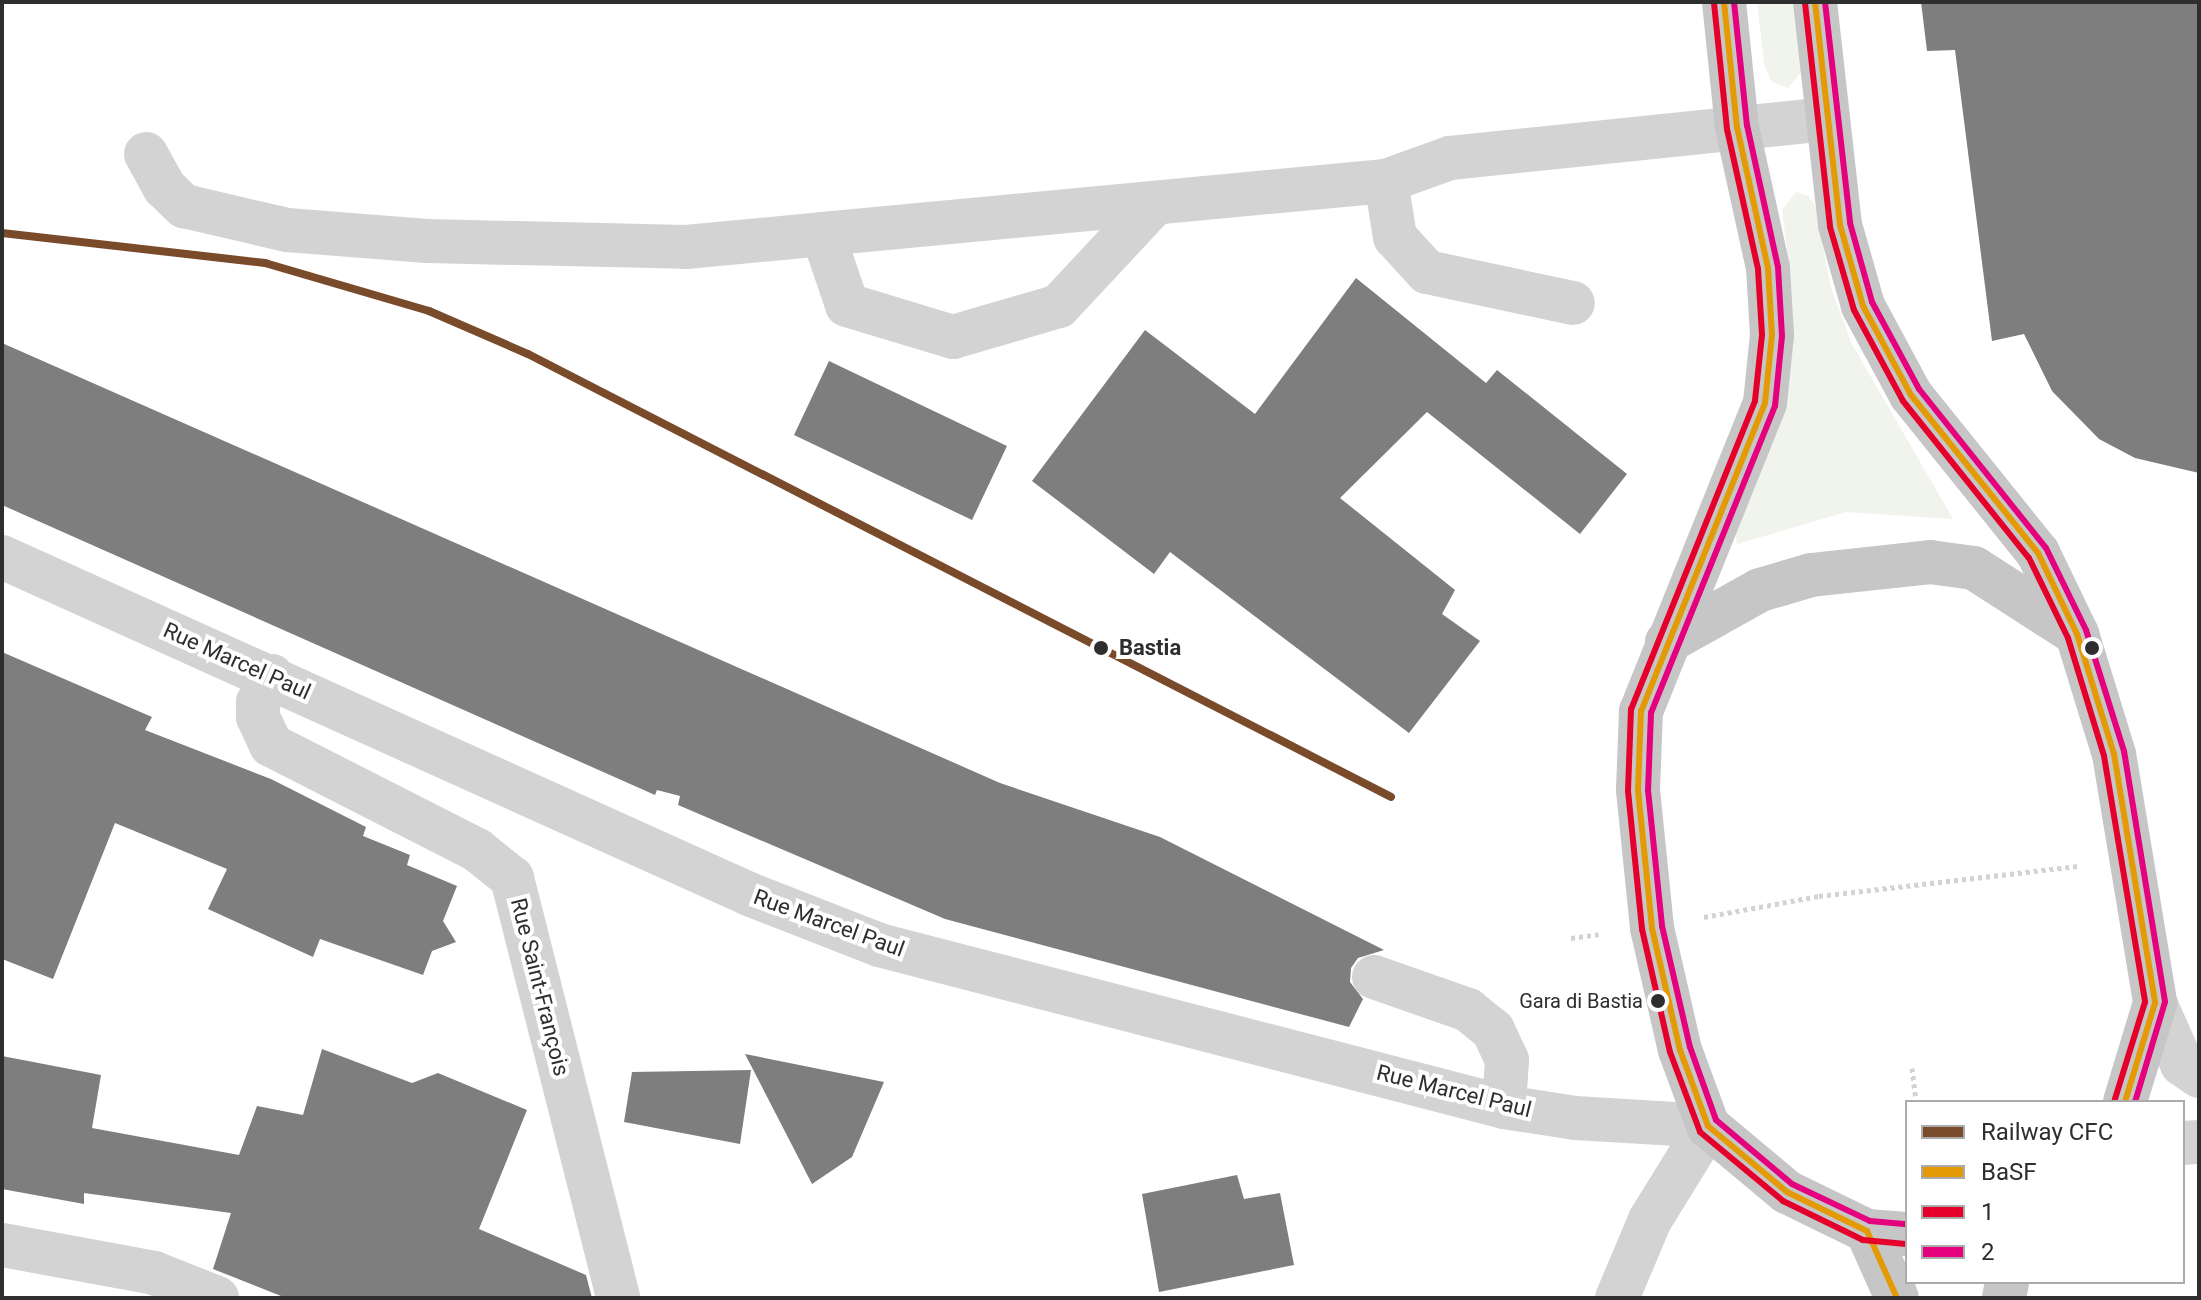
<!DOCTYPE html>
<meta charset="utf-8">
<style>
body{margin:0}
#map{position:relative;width:2201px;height:1300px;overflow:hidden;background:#fff;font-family:Roboto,sans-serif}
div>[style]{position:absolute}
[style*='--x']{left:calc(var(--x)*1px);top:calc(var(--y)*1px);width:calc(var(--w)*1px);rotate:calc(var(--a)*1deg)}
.green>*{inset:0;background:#f0f4ec}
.building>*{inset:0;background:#7e7e7e}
.path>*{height:5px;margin-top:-2.5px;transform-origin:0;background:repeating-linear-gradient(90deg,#d3d3d3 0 4px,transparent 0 8px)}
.minor>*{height:44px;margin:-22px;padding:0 22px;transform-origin:22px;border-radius:22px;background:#d3d3d3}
.major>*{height:44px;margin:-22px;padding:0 22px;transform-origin:22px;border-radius:22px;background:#c6c6c6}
.bus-1>*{height:6px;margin:-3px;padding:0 3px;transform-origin:3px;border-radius:3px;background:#e39a05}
.bus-2>*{height:6px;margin:-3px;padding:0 3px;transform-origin:3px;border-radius:3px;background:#e4002b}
.bus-3>*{height:6px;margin:-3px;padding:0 3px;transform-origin:3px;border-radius:3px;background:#e5007d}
.rail-1>*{height:8px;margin:-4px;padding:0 4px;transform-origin:4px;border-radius:4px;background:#7a4b2a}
.dots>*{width:22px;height:22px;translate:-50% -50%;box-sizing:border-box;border:4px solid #fff;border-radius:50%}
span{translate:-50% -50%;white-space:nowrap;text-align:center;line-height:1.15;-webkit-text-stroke:8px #fff;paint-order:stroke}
.bus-label{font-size:20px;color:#2e2e2e}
.right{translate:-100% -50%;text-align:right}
.stop-label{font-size:22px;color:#2e2e2e;font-weight:700}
.left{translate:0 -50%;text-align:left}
.street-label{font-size:22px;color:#2e2e2e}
.frame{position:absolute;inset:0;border:4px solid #2e2e2e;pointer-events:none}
.legend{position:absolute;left:1905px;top:1100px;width:280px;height:184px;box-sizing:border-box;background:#fff;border:2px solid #ababab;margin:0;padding:10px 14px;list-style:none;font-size:24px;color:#2e2e2e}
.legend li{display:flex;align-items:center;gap:16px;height:40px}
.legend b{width:40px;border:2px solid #ababab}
</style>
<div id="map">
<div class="green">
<i style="clip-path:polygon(1757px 2px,1796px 2px,1801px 72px,1788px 88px,1771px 81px,1764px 63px)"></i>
<i style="clip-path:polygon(1796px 192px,1809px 196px,1815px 206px,1831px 288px,1852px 344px,1953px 519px,1846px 512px,1737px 544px,1735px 534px,1775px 435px,1789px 264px,1782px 210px)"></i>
</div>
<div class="building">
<i style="clip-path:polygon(1921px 2px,2199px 2px,2199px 473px,2135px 458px,2099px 439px,2052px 391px,2024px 334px,1992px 341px,1955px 50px,1927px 51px)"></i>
<i style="clip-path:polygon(1356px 278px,1486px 383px,1497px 370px,1627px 474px,1580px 534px,1427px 412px,1340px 498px,1455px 590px,1442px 614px,1480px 641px,1409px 733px,1170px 552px,1154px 574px,1032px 481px,1145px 330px,1255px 414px)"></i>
<i style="clip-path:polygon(2px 343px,1000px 783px,1160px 837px,1384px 950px,1358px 958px,1351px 968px,1350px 982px,1363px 999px,1349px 1027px,945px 919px,678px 805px,680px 796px,657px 790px,655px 795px,2px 505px)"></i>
<i style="clip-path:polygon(829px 361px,1007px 446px,972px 520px,794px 435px)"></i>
<i style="clip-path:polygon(2px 652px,152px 717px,145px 730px,271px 779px,366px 827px,363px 836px,410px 855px,407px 865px,457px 886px,443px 921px,456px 942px,432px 951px,423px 975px,320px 939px,313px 957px,208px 909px,227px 869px,115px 823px,53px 979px,2px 959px)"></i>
<i style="clip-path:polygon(322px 1049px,412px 1083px,438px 1073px,527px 1110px,479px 1229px,586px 1275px,592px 1298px,286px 1298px,213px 1269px,231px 1213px,84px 1193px,84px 1204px,2px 1189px,2px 1056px,101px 1075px,92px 1128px,239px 1155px,257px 1106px,303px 1115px)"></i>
<i style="clip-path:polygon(745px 1054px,884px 1082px,852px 1157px,812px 1184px)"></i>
<i style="clip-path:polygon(751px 1070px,740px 1144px,624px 1122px,632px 1072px)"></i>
<i style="clip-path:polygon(1237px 1175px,1244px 1199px,1280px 1193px,1294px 1265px,1159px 1292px,1142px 1194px)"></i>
</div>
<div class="path">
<i style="--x:1704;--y:917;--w:117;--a:-10.3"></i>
<i style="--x:1819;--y:896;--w:261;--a:-6.6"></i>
<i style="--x:1571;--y:938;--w:28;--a:-8"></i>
<i style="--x:1912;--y:1068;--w:34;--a:83"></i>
</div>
<div class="minor">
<i style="--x:146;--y:154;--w:38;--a:61"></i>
<i style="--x:164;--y:187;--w:28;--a:44"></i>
<i style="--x:184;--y:206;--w:106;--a:13.1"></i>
<i style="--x:287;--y:230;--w:140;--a:4.5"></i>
<i style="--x:427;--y:241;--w:259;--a:1.3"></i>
<i style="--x:686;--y:247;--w:138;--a:-5.4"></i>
<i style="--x:1386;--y:181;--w:57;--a:80.9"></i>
<i style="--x:1395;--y:237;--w:47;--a:47.6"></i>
<i style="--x:1427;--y:272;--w:149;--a:12"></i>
<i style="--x:1155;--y:203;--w:141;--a:133"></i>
<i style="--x:1059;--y:306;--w:110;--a:163.7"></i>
<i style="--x:953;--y:337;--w:111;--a:-163.2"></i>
<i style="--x:847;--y:305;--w:75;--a:-108.7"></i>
<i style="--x:823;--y:234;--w:565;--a:-5.38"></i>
<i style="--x:1386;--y:181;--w:68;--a:-19.8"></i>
<i style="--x:1450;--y:158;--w:380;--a:-5.9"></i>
<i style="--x:2;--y:557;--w:819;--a:24.28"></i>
<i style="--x:749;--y:894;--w:140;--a:21.4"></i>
<i style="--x:879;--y:945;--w:646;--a:14.53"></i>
<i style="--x:1504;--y:1107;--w:72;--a:8.8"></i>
<i style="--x:1575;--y:1118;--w:133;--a:3.4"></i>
<i style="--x:1708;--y:1126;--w:110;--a:121.7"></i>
<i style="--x:1650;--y:1220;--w:85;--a:112.9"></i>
<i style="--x:272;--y:676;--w:30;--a:118"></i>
<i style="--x:258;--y:702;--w:15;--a:90"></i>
<i style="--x:258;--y:717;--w:31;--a:65"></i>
<i style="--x:271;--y:745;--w:231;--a:27"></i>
<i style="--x:477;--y:850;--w:45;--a:38.7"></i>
<i style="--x:512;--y:878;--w:433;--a:75.8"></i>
<i style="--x:1374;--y:977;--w:100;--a:19.3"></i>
<i style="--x:1468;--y:1010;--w:32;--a:39"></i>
<i style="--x:1493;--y:1030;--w:33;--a:65"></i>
<i style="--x:1507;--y:1060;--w:47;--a:93.7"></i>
<i style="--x:2155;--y:1003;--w:67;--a:66.1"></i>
<i style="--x:2182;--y:1064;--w:21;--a:35"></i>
<i style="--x:2183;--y:1143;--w:16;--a:-4"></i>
<i style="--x:2;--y:1245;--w:155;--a:10.4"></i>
<i style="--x:154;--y:1273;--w:68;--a:21.6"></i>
</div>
<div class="major">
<i style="--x:1724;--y:2;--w:126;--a:84.1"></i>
<i style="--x:1737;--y:127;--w:144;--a:77.6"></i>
<i style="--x:1768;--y:268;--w:67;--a:86.6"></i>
<i style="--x:1772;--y:335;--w:68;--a:95.9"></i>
<i style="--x:1765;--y:403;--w:332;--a:111.9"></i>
<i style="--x:1641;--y:711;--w:79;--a:92.2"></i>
<i style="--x:1638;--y:790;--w:139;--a:84.2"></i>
<i style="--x:1652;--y:928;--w:125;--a:77.1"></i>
<i style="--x:1680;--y:1050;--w:81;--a:69.8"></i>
<i style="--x:1708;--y:1126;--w:103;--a:39.9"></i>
<i style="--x:1787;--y:1192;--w:89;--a:26"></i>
<i style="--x:1867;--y:1231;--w:40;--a:4.3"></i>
<i style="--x:1815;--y:2;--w:224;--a:83.6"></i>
<i style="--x:1840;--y:225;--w:84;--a:74.1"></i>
<i style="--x:1863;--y:306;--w:101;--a:61.7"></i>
<i style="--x:1911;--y:395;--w:203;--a:51.2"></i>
<i style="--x:2038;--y:553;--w:90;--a:64.3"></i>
<i style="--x:2077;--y:634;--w:126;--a:72.9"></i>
<i style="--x:2114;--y:754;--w:252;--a:80.6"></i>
<i style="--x:2155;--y:1003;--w:103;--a:106.9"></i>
<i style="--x:1667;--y:642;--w:107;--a:-29.2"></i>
<i style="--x:1760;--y:590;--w:53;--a:-16.4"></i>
<i style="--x:1811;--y:575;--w:120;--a:-6.2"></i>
<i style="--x:1930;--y:562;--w:44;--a:7.8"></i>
<i style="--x:1974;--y:568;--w:122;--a:32.7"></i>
<i style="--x:1867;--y:1231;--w:73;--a:65.9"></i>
<i style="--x:2004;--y:1298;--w:16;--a:-79"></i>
</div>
<div class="bus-1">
<i style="--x:1724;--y:2;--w:126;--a:84.1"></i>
<i style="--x:1737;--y:127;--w:144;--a:77.6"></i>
<i style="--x:1768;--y:268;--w:67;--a:86.6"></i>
<i style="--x:1772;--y:335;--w:68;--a:95.9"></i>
<i style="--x:1765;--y:403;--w:332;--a:111.9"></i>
<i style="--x:1641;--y:711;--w:79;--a:92.2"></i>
<i style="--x:1638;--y:790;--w:139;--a:84.2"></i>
<i style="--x:1652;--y:928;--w:125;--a:77.1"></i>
<i style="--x:1680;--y:1050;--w:81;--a:69.8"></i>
<i style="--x:1708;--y:1126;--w:103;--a:39.9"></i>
<i style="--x:1787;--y:1192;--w:89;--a:26"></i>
<i style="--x:1867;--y:1231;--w:73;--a:65.9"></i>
<i style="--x:1815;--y:2;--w:224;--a:83.6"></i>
<i style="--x:1840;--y:225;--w:84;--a:74.1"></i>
<i style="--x:1863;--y:306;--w:101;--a:61.7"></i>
<i style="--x:1911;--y:395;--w:203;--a:51.2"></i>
<i style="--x:2038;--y:553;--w:90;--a:64.3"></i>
<i style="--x:2077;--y:634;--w:126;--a:72.9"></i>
<i style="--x:2114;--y:754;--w:252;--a:80.6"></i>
<i style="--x:2155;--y:1003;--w:103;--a:106.9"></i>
</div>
<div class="bus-2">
<i style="--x:1714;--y:3;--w:127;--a:84.1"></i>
<i style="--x:1727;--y:129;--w:143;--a:77.5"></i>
<i style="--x:1758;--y:269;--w:66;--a:86.5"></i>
<i style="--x:1762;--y:335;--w:66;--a:96.1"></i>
<i style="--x:1755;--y:401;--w:332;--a:111.9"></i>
<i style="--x:1631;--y:709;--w:82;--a:92.1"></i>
<i style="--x:1628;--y:791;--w:139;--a:84.2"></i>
<i style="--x:1642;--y:929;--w:126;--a:77.2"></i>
<i style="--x:1670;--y:1052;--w:85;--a:69.4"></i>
<i style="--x:1700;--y:1132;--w:108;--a:39.7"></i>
<i style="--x:1783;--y:1201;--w:89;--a:26"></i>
<i style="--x:1863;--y:1240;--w:43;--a:5.3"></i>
<i style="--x:1805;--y:3;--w:225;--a:83.6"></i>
<i style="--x:1830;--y:227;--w:86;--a:73.9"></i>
<i style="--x:1854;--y:310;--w:103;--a:61.7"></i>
<i style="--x:1903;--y:401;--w:201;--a:51.3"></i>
<i style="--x:2029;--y:558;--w:89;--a:64"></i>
<i style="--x:2068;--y:638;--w:123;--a:73"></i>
<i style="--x:2104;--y:756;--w:249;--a:80.5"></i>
<i style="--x:2145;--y:1002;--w:102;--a:107.2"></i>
</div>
<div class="bus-3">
<i style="--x:1734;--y:2;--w:124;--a:84"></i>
<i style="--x:1747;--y:125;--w:145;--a:77.7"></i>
<i style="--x:1778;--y:267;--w:69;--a:86.7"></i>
<i style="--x:1782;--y:336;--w:70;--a:95.7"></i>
<i style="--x:1775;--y:406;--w:331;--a:112"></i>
<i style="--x:1651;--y:713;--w:77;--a:92.2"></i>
<i style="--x:1648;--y:790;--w:137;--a:84.1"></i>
<i style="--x:1662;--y:926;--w:124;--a:77"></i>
<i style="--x:1690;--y:1047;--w:77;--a:70.4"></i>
<i style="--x:1716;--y:1120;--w:99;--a:40.1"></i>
<i style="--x:1792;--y:1184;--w:86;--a:25.4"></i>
<i style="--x:1870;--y:1221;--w:37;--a:5"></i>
<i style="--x:1825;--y:2;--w:222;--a:83.5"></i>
<i style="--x:1850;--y:223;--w:82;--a:74.4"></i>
<i style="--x:1872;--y:302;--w:99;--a:61.6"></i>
<i style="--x:1919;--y:389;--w:203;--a:51.4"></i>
<i style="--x:2046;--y:548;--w:91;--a:64"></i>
<i style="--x:2086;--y:630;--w:127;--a:72.6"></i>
<i style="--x:2124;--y:751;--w:254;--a:80.7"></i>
<i style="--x:2165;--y:1002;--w:104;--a:106.7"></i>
</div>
<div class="rail-1">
<i style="--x:2;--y:233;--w:265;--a:6.5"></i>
<i style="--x:265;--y:263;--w:171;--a:16.3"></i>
<i style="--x:429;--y:311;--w:108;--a:23.5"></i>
<i style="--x:528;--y:354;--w:970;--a:27.17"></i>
</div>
<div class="dots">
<i style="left:1101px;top:648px;background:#2e2e2e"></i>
<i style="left:2092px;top:648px;background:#2e2e2e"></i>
<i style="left:1658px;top:1001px;background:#2e2e2e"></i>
</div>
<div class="bus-label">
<span class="right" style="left:1643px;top:1001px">Gara di Bastia</span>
</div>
<div class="stop-label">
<span class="left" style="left:1119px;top:648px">Bastia</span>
</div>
<div class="street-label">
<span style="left:237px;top:661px;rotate:24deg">Rue Marcel Paul</span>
<span style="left:829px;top:923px;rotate:20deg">Rue Marcel Paul</span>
<span style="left:540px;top:987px;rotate:76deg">Rue Saint-François</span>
<span style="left:1454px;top:1091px;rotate:14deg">Rue Marcel Paul</span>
</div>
<div class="frame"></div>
<ul class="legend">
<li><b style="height:10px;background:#7a4b2a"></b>Railway CFC</li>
<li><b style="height:10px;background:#e39a05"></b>BaSF</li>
<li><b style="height:10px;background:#e4002b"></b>1</li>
<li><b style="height:10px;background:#e5007d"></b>2</li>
</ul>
</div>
